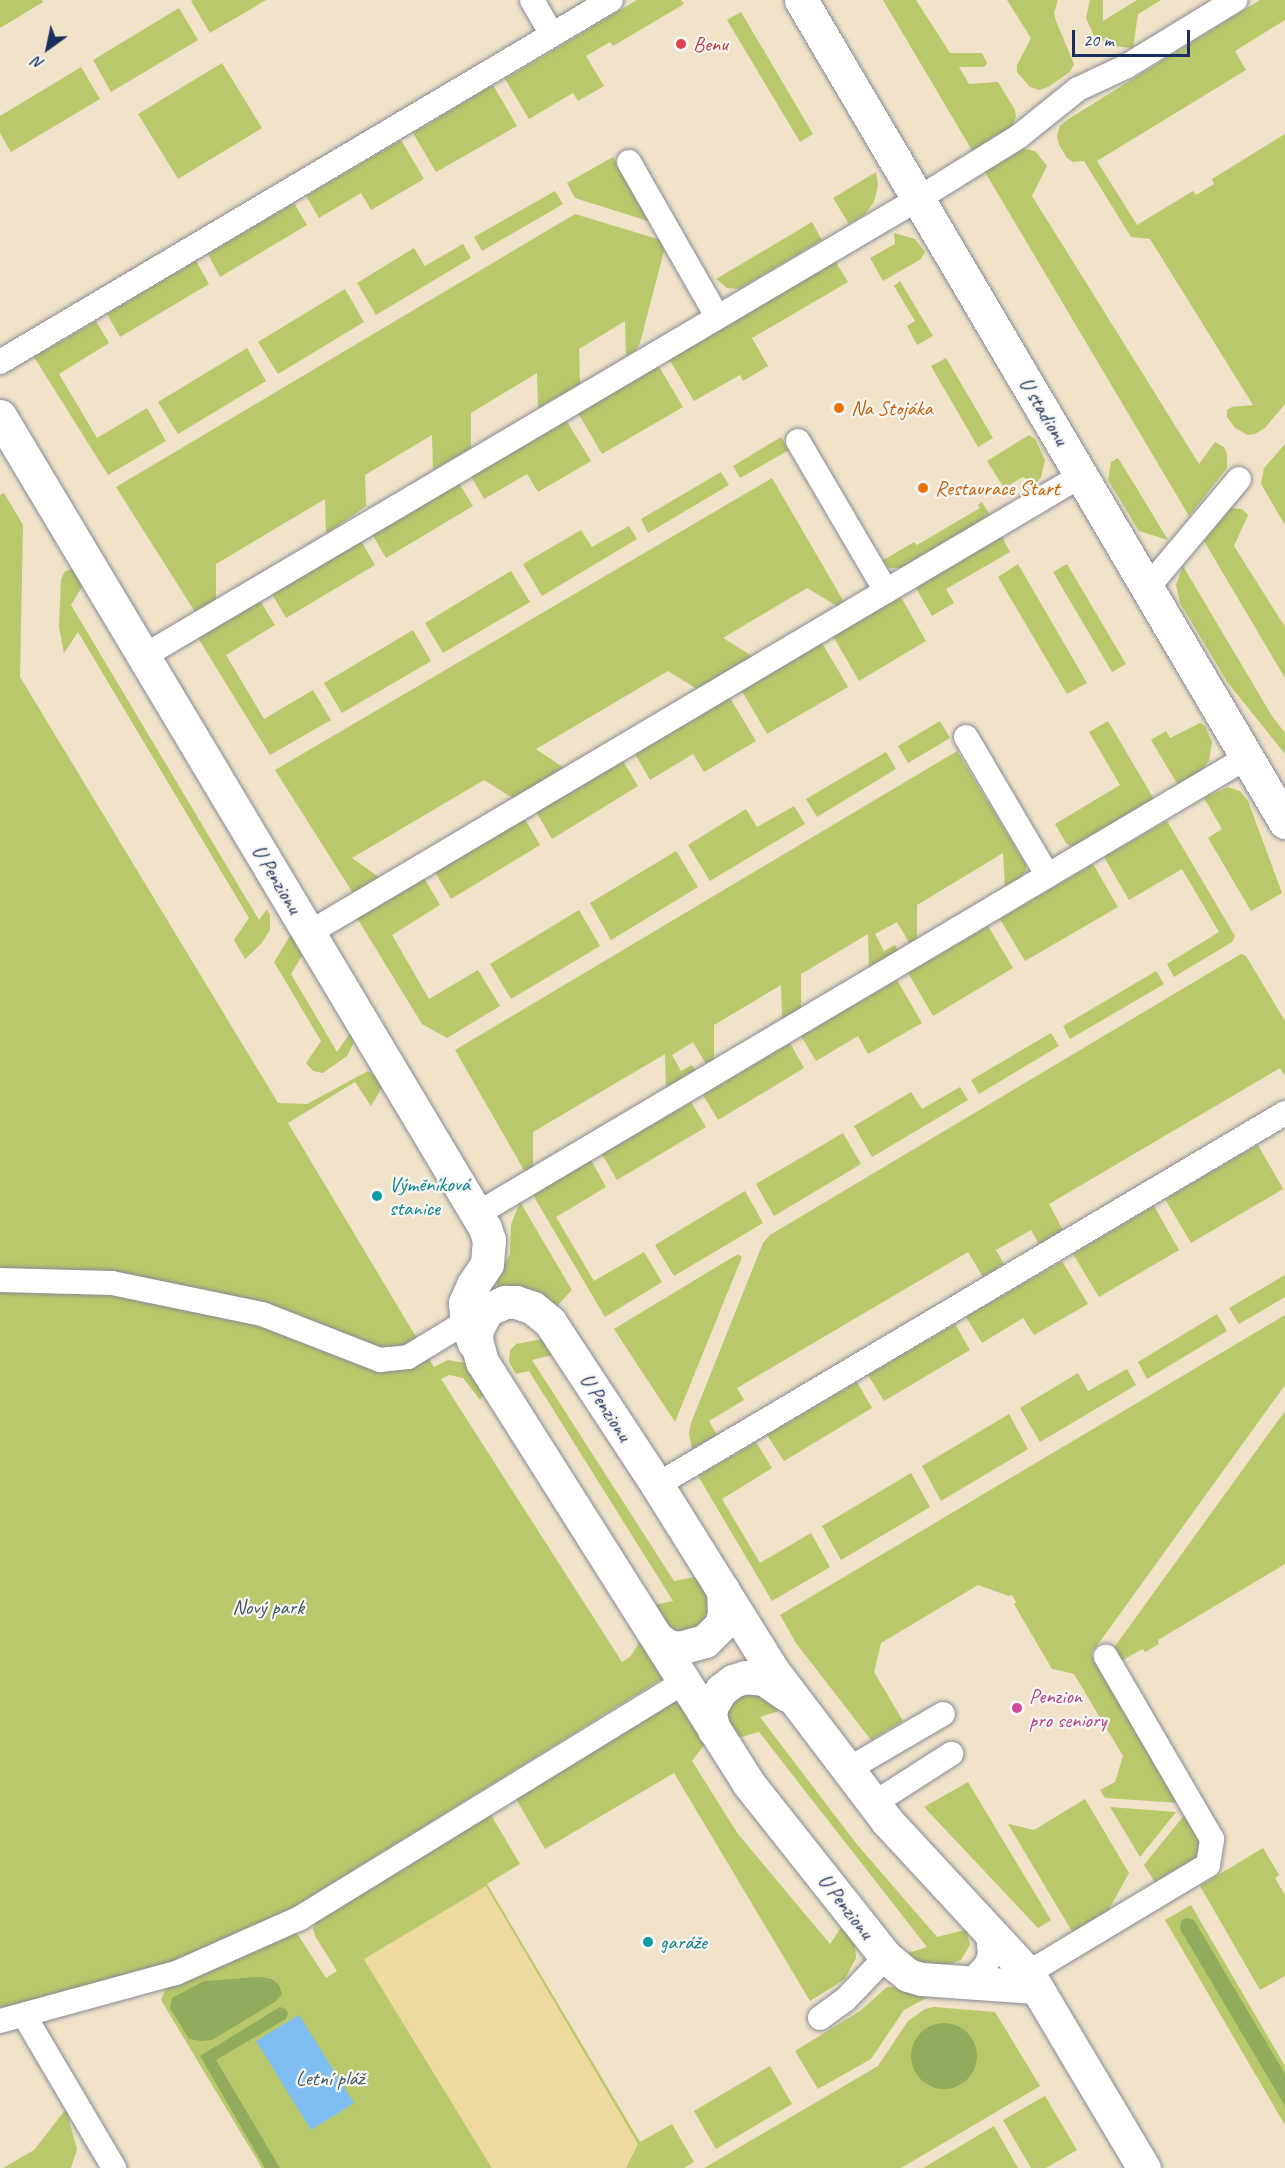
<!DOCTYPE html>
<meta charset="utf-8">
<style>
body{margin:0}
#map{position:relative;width:1285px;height:2168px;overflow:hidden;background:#f0e3c9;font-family:Caveat,sans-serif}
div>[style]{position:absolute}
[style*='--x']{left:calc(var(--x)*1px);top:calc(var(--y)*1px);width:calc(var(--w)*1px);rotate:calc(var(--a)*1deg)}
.green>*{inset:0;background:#b9c86a}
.forest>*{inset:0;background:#92ac5e}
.round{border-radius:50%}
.sand>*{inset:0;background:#eeda9e}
.water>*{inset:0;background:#7fbef3}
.roads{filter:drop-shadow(0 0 2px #868994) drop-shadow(0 0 2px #868994)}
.lane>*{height:24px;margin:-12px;padding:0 12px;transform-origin:12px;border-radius:12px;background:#fff}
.street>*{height:33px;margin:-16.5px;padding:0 16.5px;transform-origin:16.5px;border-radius:16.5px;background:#fff}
.dots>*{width:16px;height:16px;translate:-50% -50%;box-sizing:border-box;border:3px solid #f6f6f2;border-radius:50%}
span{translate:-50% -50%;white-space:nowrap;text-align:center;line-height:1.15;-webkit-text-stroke:4.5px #f6f6f2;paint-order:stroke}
.health-label{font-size:21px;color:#be3a42}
.left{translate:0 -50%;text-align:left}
.food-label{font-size:21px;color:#c56008}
.street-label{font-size:21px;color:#1b2f5e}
.culture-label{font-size:21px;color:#0d838f}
.park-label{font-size:21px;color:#425561}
.hotel-label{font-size:21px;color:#b23c85}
.north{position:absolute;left:18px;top:18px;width:60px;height:60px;-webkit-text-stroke:4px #f6f6f2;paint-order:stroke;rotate:213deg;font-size:16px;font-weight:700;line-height:24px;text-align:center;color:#1b2f5e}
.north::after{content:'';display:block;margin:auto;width:21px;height:27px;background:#1b2f5e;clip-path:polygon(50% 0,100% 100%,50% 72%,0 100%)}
.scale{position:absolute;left:1072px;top:30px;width:118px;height:27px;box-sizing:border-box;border:3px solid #1b2f5e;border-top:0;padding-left:8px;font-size:18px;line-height:21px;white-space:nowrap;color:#1b2f5e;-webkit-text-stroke:4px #f6f6f2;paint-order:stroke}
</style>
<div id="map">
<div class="green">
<i style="clip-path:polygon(0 0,42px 0,43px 2px,0 28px)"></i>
<i style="clip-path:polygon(193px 0,266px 0,210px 33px,191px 1px)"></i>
<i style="clip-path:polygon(637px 0,681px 0,684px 4px,613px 46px,610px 42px,586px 56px,604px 86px,578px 101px,573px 93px,529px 119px,505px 79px)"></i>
<i style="clip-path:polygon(883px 0,916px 0,950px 53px,982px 53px,987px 63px,984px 67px,959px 67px,969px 84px,998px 82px,1015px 110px,1016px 117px,1011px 128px,973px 152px)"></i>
<i style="clip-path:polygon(1007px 0,1058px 0,1054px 13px,1056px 21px,1074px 64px,1070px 72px,1048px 87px,1039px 90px,1030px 87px,1017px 72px,1017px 65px,1031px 38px)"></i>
<i style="clip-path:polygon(1090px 0,1103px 0,1103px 21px,1137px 0,1161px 0,1138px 14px,1133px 48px,1113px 46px,1094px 36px,1086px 18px)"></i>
<i style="clip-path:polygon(1260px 0,1285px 0,1285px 20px,1235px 51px,1246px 70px,1097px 161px,1137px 225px,1193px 191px,1196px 195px,1214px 184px,1212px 179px,1285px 134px,1285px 404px,1265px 428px,1255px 434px,1248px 435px,1235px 428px,1227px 417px,1227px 410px,1232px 407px,1253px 405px,1150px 239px,1131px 237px,1084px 161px,1073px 162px,1067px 158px,1059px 145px,1057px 136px,1060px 126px,1067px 120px)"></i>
<i style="clip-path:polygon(179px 8px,198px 40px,111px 92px,93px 60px)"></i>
<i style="clip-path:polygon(741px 12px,813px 134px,800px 142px,727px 20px)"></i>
<i style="clip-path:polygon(222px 63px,262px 128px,178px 179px,138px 114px)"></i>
<i style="clip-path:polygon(81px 67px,100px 99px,11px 152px,0 133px,0 116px)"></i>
<i style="clip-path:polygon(493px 85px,517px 126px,436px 172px,413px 133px)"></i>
<i style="clip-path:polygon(401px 140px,424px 179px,371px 210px,361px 193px,319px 218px,306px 196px)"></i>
<i style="clip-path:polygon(1024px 149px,1035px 151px,1047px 166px,1032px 196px,1199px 464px,1215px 442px,1224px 447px,1227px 454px,1227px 468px,1189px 516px,985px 172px)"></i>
<i style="clip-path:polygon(613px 157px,651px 222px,575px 198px,567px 183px)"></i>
<i style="clip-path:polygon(876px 172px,878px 185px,874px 202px,865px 214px,849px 224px,833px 198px)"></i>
<i style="clip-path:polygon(555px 191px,563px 204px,482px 251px,474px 237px)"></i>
<i style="clip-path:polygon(294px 203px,307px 225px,220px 277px,208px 254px)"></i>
<i style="clip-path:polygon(575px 214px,661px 240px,664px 251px,640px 343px,636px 350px,626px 356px,625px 321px,579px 349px,580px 384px,538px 408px,537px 373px,471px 413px,471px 448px,433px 470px,432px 435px,365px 475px,366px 506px,326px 534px,325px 499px,216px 564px,216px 599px,195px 612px,116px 487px)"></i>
<i style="clip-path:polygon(812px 222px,822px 240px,739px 289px,727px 288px,716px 279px)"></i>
<i style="clip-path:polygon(894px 233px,915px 239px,925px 252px,921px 259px,883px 281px,870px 258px,895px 244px)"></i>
<i style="clip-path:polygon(463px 244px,471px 258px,376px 315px,357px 283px,414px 248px,425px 266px)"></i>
<i style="clip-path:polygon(196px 261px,209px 284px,120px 337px,107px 314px)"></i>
<i style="clip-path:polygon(835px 261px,848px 282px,752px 338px,768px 366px,743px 381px,740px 375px,694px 401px,669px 359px)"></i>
<i style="clip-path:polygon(900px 281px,933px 336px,917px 345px,907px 326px,915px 321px,894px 286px)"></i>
<i style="clip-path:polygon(345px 289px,364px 322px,278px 374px,258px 342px)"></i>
<i style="clip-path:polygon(96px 321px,109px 343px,59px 374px,97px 438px,147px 408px,166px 441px,108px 475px,34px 357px)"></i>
<i style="clip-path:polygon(247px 348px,266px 381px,178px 434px,158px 402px)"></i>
<i style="clip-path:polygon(946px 358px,993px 438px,978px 447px,931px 366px)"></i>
<i style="clip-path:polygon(658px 365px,683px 407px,602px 454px,578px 413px)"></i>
<i style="clip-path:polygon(566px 420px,591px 461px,538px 492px,527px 474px,484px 499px,471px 476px)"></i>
<i style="clip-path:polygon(1029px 435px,1035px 439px,1045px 460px,1041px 477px,1036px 484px,1023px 477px,1004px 488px,987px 461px)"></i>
<i style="clip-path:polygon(781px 437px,789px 450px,740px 478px,733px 466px)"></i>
<i style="clip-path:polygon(1285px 444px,1285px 525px,1261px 484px,1264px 468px)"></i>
<i style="clip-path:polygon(1118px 458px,1136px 487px,1168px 540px,1139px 531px,1108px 480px,1111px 462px)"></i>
<i style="clip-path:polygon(721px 472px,729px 485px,648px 533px,641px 519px)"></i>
<i style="clip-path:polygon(772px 478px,844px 602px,837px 606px,807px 588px,723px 638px,752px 656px,697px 689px,668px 671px,536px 749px,564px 768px,513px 798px,484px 780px,352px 858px,380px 878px,353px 893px,275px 770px)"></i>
<i style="clip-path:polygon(459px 483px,473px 506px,386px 558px,372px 534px)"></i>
<i style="clip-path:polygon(4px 493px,23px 525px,20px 677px,278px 1103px,307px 1104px,368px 1071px,384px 1084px,371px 1106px,355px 1082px,288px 1123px,434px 1367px,448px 1360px,465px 1363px,473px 1369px,487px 1389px,480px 1400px,463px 1378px,449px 1375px,441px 1379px,622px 1662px,630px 1657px,644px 1635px,668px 1675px,284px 1913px,174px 1962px,7px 2007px,0 2007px,0 495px)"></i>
<i style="clip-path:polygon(982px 502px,990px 515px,900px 568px,889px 568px,882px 561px,914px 542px,917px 545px,980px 508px,978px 505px)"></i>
<i style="clip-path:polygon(1231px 508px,1242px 509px,1248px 515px,1234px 546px,1285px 627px,1285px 678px,1204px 541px)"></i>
<i style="clip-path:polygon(629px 526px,637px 539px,542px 596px,523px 564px,581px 530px,592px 547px)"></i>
<i style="clip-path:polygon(1002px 537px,1010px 552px,946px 589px,954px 603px,932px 616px,916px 588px)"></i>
<i style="clip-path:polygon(361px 541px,375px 565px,286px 618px,272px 594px)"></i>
<i style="clip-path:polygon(1018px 564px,1087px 683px,1067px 694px,998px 577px)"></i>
<i style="clip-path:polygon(1067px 564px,1126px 664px,1112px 672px,1053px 572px)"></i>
<i style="clip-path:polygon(1183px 566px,1272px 716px,1285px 733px,1285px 754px,1228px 683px,1180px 603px,1176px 585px)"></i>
<i style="clip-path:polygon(73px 569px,85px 582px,71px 605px,259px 920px,267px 909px,270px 915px,270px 930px,261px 944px,245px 959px,234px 940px,249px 918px,78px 632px,64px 653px,59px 627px,61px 579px,65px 571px)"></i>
<i style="clip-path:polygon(511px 571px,530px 602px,443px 653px,425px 623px)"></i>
<i style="clip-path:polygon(901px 597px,926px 641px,859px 681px,833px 636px)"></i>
<i style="clip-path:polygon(260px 601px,275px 625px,226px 655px,264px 719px,313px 690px,331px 720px,270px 755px,198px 638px)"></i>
<i style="clip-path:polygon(413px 630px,431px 661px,342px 713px,324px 683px)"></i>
<i style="clip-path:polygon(822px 643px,848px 687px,767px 734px,742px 691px)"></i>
<i style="clip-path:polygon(730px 698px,756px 741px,704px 772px,693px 754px,650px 780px,635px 754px)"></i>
<i style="clip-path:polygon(940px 721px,950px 738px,908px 763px,898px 746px)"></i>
<i style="clip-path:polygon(1108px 721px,1154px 799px,1077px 845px,1070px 846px,1066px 843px,1055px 824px,1120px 785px,1089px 732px)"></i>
<i style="clip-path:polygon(1200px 723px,1205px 726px,1212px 742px,1209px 761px,1199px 773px,1178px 785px,1151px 740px,1166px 731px,1170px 738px)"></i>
<i style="clip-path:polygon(957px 751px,1026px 865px,1026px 871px,1021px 878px,1005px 888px,1003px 853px,917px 905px,917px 940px,910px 944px,897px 922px,875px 934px,884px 951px,895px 945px,898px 951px,869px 969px,868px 934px,801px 974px,801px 1009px,782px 1020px,781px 985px,714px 1025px,714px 1060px,706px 1064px,693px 1042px,672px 1055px,681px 1071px,692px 1065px,696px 1071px,666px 1089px,665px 1054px,533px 1132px,533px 1167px,525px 1172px,455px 1050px)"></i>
<i style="clip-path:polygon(886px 752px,896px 769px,817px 817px,806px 799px)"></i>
<i style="clip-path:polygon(623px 761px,638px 786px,552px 839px,536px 812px)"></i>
<i style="clip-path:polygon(1228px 787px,1240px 791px,1248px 801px,1282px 893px,1251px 911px,1208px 838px,1222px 829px,1204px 798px)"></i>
<i style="clip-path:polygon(794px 806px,805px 824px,710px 881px,688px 845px,746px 809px,757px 827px)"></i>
<i style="clip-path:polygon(525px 819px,540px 845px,451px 899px,435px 872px)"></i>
<i style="clip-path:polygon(1167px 821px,1235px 936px,1232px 942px,1174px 977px,1167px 964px,1219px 932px,1182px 869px,1129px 900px,1104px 857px)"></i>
<i style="clip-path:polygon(676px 851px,698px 887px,611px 940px,590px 903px)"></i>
<i style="clip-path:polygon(1093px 864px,1118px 907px,1025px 961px,1000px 919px)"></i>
<i style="clip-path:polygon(424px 878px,440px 905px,392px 935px,429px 999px,478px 970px,500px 1006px,447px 1038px,422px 1024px,357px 918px)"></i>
<i style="clip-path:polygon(579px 910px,600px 946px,511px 999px,490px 964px)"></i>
<i style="clip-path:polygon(988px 926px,1013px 968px,933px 1016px,908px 973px)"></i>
<i style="clip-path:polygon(293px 931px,305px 951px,291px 974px,337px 1052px,352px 1030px,353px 1044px,347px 1056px,323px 1073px,313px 1071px,306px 1063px,321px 1041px,274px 962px)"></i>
<i style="clip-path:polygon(1241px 954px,1246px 956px,1285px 1021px,1285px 1076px,1280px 1068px,1049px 1204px,1063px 1230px,1039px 1244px,1031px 1230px,996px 1250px,1004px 1264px,983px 1277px,968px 1252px,737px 1388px,744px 1400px,709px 1421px,717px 1435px,692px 1449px,689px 1434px,691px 1423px,763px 1243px,770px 1235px)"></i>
<i style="clip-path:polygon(1156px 971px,1164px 984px,1070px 1039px,1063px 1026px)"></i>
<i style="clip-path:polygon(897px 980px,922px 1023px,868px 1054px,858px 1036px,816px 1061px,801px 1036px)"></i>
<i style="clip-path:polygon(1051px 1033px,1059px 1046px,979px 1094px,971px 1080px)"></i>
<i style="clip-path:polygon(790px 1043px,804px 1068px,718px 1120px,703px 1095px)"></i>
<i style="clip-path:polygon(960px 1087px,968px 1100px,872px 1157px,854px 1126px,911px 1092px,922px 1109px)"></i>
<i style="clip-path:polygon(691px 1102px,706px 1127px,617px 1180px,602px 1154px)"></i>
<i style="clip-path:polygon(843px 1133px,861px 1164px,774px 1216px,756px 1184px)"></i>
<i style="clip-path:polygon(1258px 1145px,1283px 1189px,1191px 1243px,1165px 1199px)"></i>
<i style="clip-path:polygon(591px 1160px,606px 1187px,556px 1217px,594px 1281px,644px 1252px,662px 1282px,605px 1317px,533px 1195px)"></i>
<i style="clip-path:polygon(745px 1191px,763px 1223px,674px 1276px,655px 1245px)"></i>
<i style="clip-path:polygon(520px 1202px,572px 1290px,556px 1307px,498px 1287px,496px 1281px,510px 1254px,511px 1224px)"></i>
<i style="clip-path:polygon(1154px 1206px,1179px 1250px,1099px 1297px,1073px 1254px)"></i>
<i style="clip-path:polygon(738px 1254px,742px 1257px,675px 1422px,614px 1329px)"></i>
<i style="clip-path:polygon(1062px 1261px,1088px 1304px,1034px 1335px,1023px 1318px,982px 1343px,966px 1317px)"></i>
<i style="clip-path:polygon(1285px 1275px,1285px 1297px,1239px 1324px,1229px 1308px)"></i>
<i style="clip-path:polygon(1217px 1314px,1227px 1331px,1147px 1379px,1138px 1362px)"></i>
<i style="clip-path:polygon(1285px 1315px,1285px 1385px,1091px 1654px,1180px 1803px,1105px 1798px,1100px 1790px,1115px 1782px,1123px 1756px,1074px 1674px,1052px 1669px,1014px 1604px,1016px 1602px,1012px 1595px,1009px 1596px,978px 1585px,881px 1643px,874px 1672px,903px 1721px,871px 1740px,796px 1643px,780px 1615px)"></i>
<i style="clip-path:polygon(955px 1324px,970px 1350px,884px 1401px,868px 1375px)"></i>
<i style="clip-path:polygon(547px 1338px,557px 1354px,532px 1360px,674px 1581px,700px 1576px,709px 1591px,707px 1618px,695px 1631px,673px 1631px,650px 1606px,673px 1601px,529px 1371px,516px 1374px,509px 1362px,510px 1350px,516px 1344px)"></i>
<i style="clip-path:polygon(1127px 1369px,1136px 1385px,1040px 1442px,1020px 1408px,1078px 1373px,1088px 1391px)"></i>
<i style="clip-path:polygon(857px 1382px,872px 1408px,784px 1461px,767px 1435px)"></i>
<i style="clip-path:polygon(1285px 1411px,1285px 1564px,1158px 1640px,1159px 1644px,1145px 1652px,1143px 1649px,1121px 1661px,1113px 1649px)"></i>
<i style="clip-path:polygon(1009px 1414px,1028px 1449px,941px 1501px,922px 1466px)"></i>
<i style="clip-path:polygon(756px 1442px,772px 1468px,722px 1499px,760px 1563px,811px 1533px,830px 1567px,772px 1601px,698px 1476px)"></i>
<i style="clip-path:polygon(911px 1473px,930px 1507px,841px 1560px,822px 1526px)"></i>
<i style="clip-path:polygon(758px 1691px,785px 1709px,760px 1717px,855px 1842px,937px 1937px,965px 1930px,967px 1932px,970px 1945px,961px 1960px,947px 1965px,909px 1961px,902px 1955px,927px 1947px,759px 1732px,734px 1739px,727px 1730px,726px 1708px,739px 1694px)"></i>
<i style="clip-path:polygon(681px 1697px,708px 1740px,692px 1761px,738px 1834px,830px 1944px,845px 1922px,855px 1943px,856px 1958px,845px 1979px,810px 2001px,674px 1773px,545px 1849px,516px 1799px)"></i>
<i style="clip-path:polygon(968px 1782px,1051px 1920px,1038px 1928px,924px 1807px)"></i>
<i style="clip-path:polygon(1085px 1799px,1129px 1873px,1107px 1913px,1073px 1933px,1008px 1824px,1034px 1830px)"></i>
<i style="clip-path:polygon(1110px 1807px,1176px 1812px,1140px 1857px)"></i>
<i style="clip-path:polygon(1186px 1813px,1202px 1840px,1196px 1861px,1156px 1884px,1144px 1865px)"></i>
<i style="clip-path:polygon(491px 1815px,520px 1864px,487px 1884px,640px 2142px,672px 2124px,694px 2162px,684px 2168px,626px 2168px,637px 2144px,364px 1959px,492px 2168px,262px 2168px,161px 2000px,166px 1988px,179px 1985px,296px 1932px,326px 1978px,337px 1971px,315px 1936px,313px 1928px,317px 1921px)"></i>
<i style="clip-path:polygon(1263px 1848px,1279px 1875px,1275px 1878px,1285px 1895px,1285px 1976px,1260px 1990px,1200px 1886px)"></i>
<i style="clip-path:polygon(1191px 1905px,1285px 2066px,1285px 2125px,1165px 1920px)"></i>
<i style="clip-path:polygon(887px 1987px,894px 1987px,928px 1997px,904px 2010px,871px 2059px,818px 2089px,795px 2051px,860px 2011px)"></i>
<i style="clip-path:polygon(934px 2007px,995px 2012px,1040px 2086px,901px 2168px,704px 2168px,878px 2066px,908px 2021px,925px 2009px)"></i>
<i style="clip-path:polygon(770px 2066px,792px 2104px,716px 2149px,694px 2111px)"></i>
<i style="clip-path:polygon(1045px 2096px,1077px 2150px,1046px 2168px,1031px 2168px,1003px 2120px)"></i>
<i style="clip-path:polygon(66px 2109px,77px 2149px,71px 2168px,3px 2168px,34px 2150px)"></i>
<i style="clip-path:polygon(994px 2126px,1018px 2168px,923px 2168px)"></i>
</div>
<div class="forest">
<i style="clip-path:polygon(1186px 1918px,1194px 1920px,1285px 2074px,1285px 2106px,1180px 1929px,1181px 1921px)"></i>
<i style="clip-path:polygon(260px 1977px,272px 1979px,279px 1985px,282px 1994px,275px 2002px,212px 2040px,201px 2041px,189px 2039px,170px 2008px,172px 1998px,204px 1981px)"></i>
<i style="clip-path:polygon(280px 2007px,285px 2009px,288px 2013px,286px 2019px,216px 2060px,280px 2168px,265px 2168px,200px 2056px)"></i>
<i class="round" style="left:911px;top:2023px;width:66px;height:66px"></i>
</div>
<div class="sand">
<i style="clip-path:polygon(486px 1886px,638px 2144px,626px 2168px,492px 2168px,364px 1959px)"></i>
</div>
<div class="water">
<i style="clip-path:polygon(299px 2015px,354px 2103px,311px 2130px,256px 2041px)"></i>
</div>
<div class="roads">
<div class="lane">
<i style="--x:532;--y:0;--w:40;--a:60.3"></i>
<i style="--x:629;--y:162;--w:177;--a:60.3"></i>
<i style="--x:0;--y:362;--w:710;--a:-30.65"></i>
<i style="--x:798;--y:441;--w:174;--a:59.6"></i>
<i style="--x:1148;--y:587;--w:141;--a:-49.9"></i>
<i style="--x:144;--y:656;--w:899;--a:-30.56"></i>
<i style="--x:918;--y:199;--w:118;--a:-31.8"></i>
<i style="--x:1018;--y:137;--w:77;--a:-38.7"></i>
<i style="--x:1078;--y:89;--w:54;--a:-25.1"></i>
<i style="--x:1127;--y:66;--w:127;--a:-31.4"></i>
<i style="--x:966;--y:737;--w:161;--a:59.5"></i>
<i style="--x:309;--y:933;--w:898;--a:-30.65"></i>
<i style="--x:477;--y:1214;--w:894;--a:-30.67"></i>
<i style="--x:0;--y:1280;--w:112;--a:1.5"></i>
<i style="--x:112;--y:1283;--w:153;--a:11.7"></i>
<i style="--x:262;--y:1314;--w:127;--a:21.3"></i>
<i style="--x:380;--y:1360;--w:28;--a:-6"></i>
<i style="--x:408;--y:1357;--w:56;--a:-31.1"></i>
<i style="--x:456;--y:1328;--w:12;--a:-20"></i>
<i style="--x:657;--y:1485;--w:730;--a:-30.64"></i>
<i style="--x:847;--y:1770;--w:111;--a:-30.3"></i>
<i style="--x:873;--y:1804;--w:93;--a:-32.7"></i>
<i style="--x:1028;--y:1973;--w:210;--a:-31"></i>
<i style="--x:1208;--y:1865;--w:26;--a:-81"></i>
<i style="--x:1212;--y:1839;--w:211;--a:-120.2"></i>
<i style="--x:962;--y:1981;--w:11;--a:-10"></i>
<i style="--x:973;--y:1979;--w:19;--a:-47"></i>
<i style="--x:986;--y:1965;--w:11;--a:-68"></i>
<i style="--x:990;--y:1955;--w:25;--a:-95"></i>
<i style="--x:24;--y:2015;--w:178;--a:59.5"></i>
<i style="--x:820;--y:2018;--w:31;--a:-36"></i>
<i style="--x:845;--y:2000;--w:59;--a:-46.4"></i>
<i style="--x:0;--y:2021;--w:182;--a:-15.3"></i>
<i style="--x:176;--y:1973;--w:136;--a:-23.9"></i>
<i style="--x:300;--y:1918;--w:440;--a:-31.6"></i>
</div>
<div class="street">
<i style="--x:801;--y:0;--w:954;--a:59.51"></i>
<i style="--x:0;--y:416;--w:946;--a:59.15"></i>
<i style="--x:485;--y:1228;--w:13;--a:72"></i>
<i style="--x:489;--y:1240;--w:24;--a:95"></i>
<i style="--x:487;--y:1264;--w:25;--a:124"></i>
<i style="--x:473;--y:1285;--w:20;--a:114"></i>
<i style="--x:465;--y:1303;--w:21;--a:85"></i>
<i style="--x:467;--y:1324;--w:20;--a:70"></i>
<i style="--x:657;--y:1638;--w:14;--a:36"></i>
<i style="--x:668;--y:1646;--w:11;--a:10"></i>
<i style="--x:679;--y:1648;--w:27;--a:-15"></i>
<i style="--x:705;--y:1641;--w:23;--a:-45"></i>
<i style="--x:721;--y:1625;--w:11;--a:-75"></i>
<i style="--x:724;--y:1614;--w:24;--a:-92"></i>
<i style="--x:714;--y:1730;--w:16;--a:-105"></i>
<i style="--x:710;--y:1715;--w:10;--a:-79"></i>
<i style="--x:712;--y:1705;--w:17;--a:-59"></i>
<i style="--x:721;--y:1690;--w:15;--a:-37"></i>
<i style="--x:733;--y:1681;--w:13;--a:-18"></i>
<i style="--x:745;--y:1677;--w:19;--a:6"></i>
<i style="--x:764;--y:1679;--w:28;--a:35"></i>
<i style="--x:1035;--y:1987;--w:114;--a:-176"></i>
<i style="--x:921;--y:1979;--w:14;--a:-163"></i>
<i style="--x:908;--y:1975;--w:28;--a:-141"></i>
<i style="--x:886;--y:1957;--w:221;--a:-128.4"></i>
<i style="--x:749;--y:1784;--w:499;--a:-122.3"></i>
<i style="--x:482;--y:1362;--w:23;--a:-105"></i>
<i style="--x:476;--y:1340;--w:11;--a:-85"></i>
<i style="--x:477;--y:1329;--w:21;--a:-62"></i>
<i style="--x:487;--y:1310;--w:20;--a:-24"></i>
<i style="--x:505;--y:1302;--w:11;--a:0"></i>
<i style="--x:516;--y:1302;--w:18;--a:19"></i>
<i style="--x:533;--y:1308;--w:22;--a:39"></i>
<i style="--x:550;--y:1322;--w:195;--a:56.7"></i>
<i style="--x:657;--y:1485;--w:221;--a:58"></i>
<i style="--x:774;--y:1672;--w:187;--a:52.8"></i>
<i style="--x:887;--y:1821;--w:207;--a:47.2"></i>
<i style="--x:1028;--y:1973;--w:227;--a:59.3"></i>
</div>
</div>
<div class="dots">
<i style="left:681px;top:44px;background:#e0444e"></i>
<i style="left:839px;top:408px;background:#e8710a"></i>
<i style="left:923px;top:488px;background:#e8710a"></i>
<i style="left:377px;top:1196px;background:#0f9aa8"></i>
<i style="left:1017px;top:1708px;background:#d1479c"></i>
<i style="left:648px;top:1942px;background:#0f9aa8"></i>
</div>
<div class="health-label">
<span class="left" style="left:693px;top:44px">Benu</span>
</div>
<div class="food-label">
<span class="left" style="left:851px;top:408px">Na Stojáka</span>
<span class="left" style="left:935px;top:488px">Restaurace Start</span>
</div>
<div class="street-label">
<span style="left:1044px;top:411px;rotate:59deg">U stadionu</span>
<span style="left:277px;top:879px;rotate:59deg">U Penzionu</span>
<span style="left:606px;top:1407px;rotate:57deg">U Penzionu</span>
<span style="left:846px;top:1906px;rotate:52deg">U Penzionu</span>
</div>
<div class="culture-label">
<span class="left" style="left:389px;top:1196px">Výměníková<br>stanice</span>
<span class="left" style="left:660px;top:1942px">garáže</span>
</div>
<div class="park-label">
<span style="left:268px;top:1607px">Nový park</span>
<span style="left:330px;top:2078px">Letní pláž</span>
</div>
<div class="hotel-label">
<span class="left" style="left:1029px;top:1708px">Penzion<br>pro seniory</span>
</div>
<div class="north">N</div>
<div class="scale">20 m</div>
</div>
